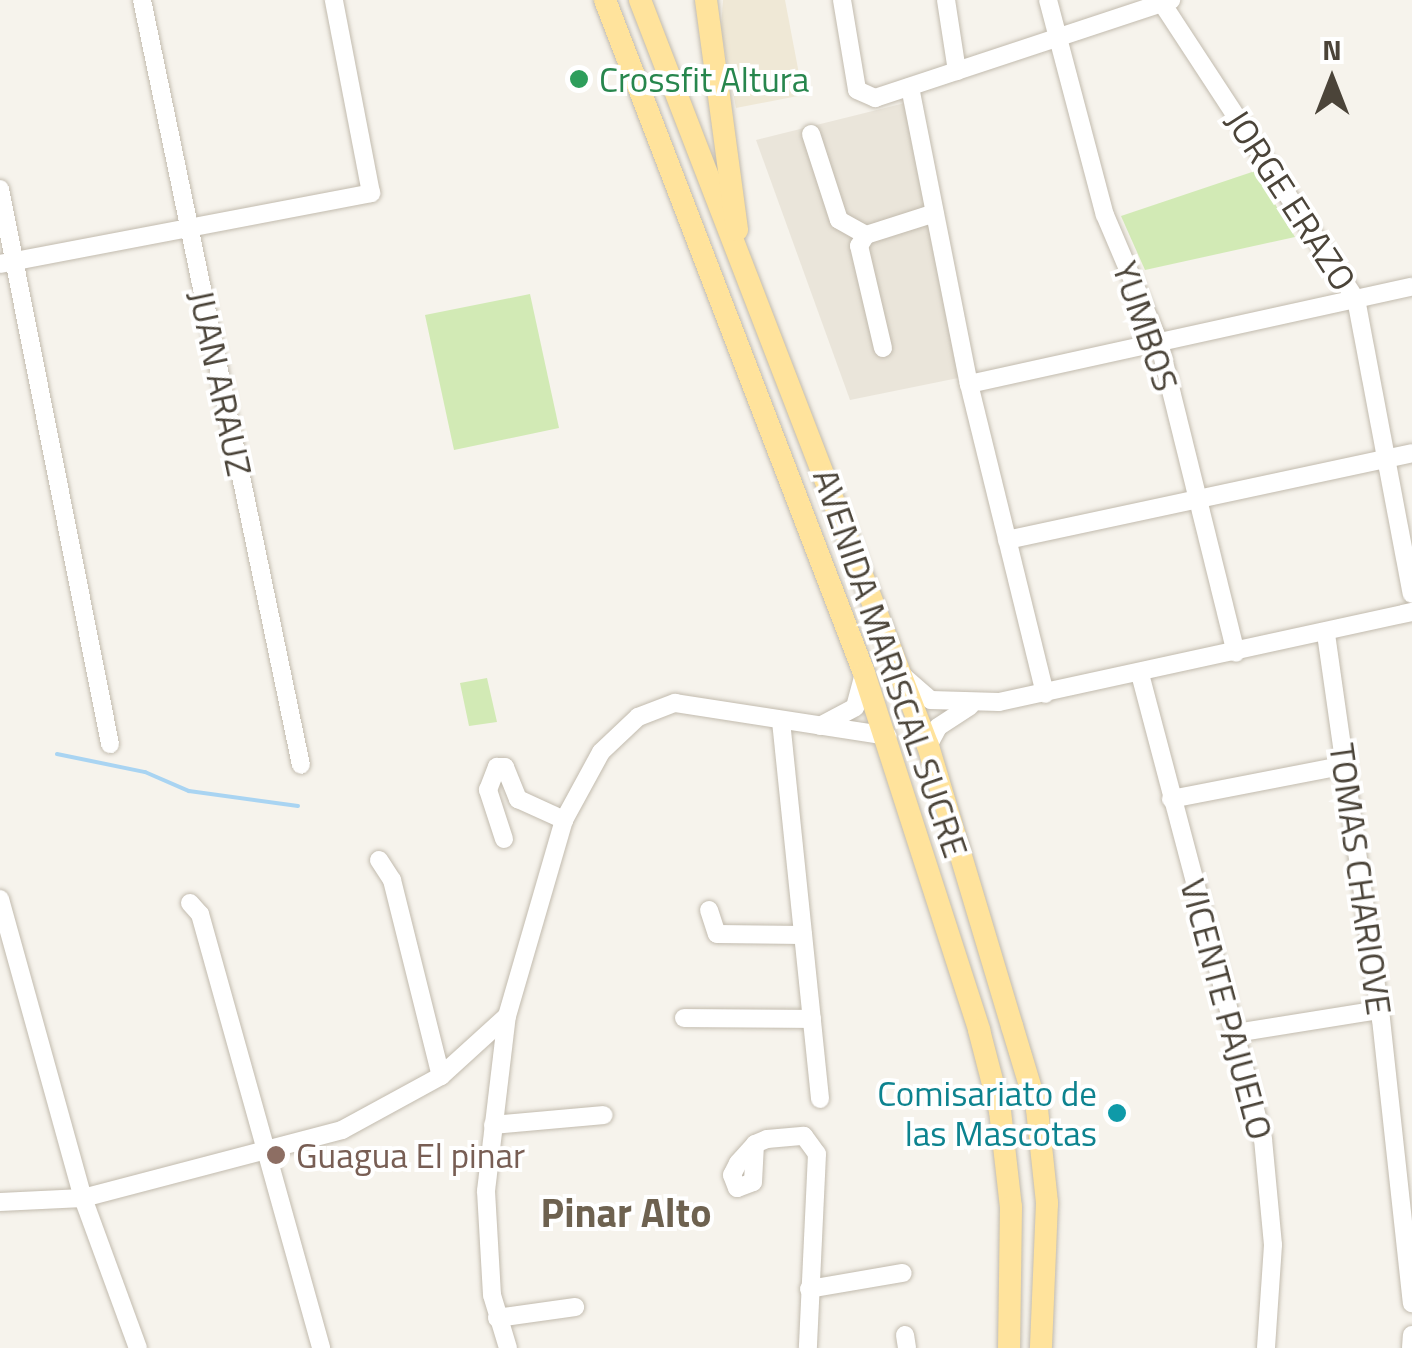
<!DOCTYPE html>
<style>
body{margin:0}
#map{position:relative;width:1412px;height:1348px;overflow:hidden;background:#f6f3ec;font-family:"Titillium Web",sans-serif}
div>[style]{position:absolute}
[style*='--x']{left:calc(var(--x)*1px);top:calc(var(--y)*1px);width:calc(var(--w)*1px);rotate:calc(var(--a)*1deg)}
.residential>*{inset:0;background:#eae5da}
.education>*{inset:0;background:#efe8d6}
.green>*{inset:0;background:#d2eab5}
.stream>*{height:4px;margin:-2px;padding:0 2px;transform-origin:2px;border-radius:2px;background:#a9d4f2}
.roads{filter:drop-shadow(0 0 2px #c2bbae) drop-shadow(0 0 2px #c2bbae)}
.minor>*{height:18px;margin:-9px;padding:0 9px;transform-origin:9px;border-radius:9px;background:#fff}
.major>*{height:22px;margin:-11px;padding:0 11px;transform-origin:11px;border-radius:11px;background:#ffe39c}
.dots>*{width:28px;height:28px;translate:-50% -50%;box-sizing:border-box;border:5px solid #fff;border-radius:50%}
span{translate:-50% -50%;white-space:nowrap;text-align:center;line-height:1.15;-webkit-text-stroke:8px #fff;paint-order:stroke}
.leisure-label{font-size:35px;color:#27864d}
.left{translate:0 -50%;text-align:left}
.street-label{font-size:35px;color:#4b4439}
.culture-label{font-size:35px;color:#0d838f}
.right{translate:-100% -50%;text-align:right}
.education-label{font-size:35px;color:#785e54}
.quarter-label{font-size:40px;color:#6e6250;font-weight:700}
.north{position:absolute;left:1282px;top:30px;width:100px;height:100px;-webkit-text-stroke:8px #fff;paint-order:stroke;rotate:0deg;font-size:28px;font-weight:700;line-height:40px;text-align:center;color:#4b4439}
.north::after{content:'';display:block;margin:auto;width:35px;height:45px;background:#4b4439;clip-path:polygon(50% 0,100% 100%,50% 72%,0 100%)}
</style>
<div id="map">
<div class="residential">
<i style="clip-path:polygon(905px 103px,963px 377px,850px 400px,756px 140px)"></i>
</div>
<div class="education">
<i style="clip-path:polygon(723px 0,785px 0,803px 95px,736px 108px,721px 29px)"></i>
</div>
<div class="green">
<i style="clip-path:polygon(1255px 171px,1295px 237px,1145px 270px,1121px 216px)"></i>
<i style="clip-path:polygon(530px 294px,559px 428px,454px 450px,425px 315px)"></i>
<i style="clip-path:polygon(487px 678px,497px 722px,469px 726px,460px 683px)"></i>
</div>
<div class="stream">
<i style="--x:57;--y:754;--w:90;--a:11.6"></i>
<i style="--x:145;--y:772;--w:48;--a:23.4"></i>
<i style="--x:189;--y:791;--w:110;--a:7.8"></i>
</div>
<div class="roads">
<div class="minor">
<i style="--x:142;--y:0;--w:781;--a:78.26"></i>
<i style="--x:842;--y:0;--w:91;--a:80.5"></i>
<i style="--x:857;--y:90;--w:20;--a:24"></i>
<i style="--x:875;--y:98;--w:312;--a:-18.3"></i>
<i style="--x:946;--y:0;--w:72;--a:81.2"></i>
<i style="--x:1048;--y:0;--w:222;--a:75.2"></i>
<i style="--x:1105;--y:215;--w:138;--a:67"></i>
<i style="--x:1159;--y:342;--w:320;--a:76.1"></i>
<i style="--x:1160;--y:0;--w:358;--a:56.8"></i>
<i style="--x:1356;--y:299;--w:300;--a:79.3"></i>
<i style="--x:910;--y:87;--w:303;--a:78.8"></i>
<i style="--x:969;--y:384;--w:319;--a:76.2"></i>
<i style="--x:811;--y:134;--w:90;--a:72"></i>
<i style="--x:839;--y:220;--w:31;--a:29"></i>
<i style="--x:0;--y:189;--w:566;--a:78.79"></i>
<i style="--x:0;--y:264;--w:378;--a:-10.8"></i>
<i style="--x:371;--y:193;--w:197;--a:-100.9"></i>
<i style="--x:883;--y:348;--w:105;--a:-103.2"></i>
<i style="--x:859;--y:246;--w:13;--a:-58"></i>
<i style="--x:866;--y:235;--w:72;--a:-17.7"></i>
<i style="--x:969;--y:384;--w:453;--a:-12.4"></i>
<i style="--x:1007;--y:540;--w:414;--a:-12.1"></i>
<i style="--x:1326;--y:634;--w:389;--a:81.9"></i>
<i style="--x:1381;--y:1019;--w:286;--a:83.8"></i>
<i style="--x:1140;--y:674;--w:481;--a:75.2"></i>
<i style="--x:1263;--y:1139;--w:106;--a:84.6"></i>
<i style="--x:1273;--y:1245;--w:103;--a:93.9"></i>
<i style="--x:902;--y:675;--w:38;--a:41"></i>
<i style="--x:931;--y:700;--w:68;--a:1.7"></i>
<i style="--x:999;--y:702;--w:423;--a:-12.3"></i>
<i style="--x:781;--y:721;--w:380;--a:84.1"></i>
<i style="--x:820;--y:726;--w:40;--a:-28"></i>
<i style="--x:855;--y:707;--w:34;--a:-75"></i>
<i style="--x:928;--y:746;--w:21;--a:-62"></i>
<i style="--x:938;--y:727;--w:38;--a:-33"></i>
<i style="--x:1171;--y:799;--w:178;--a:-11"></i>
<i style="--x:504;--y:839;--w:52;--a:-108.1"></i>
<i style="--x:488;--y:790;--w:25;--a:-69"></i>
<i style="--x:497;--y:767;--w:8;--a:0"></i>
<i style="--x:505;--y:767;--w:35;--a:68"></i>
<i style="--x:518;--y:799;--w:51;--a:24.5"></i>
<i style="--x:379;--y:860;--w:24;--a:57"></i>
<i style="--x:392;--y:880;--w:202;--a:76"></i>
<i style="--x:0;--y:899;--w:310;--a:74.5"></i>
<i style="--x:83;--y:1198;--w:160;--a:69.9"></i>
<i style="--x:190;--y:903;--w:15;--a:48"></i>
<i style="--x:200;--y:914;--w:451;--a:74.4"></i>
<i style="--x:709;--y:910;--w:25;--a:72"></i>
<i style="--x:717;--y:934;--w:86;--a:0.7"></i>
<i style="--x:684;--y:1018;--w:128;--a:0.4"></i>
<i style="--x:1236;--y:1033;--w:146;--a:-9.1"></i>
<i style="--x:493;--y:1125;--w:111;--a:-5.1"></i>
<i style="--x:755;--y:1144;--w:38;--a:93"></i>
<i style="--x:753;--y:1182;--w:17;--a:159"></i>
<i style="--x:737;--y:1188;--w:14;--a:-111"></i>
<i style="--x:732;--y:1175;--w:13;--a:-63"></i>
<i style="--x:738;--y:1163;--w:25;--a:-48"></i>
<i style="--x:755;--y:1144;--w:13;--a:-23"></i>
<i style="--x:767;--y:1139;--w:37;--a:-5"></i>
<i style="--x:804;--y:1136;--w:22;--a:54"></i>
<i style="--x:817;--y:1154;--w:194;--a:92.7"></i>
<i style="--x:0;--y:1202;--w:83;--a:-2.8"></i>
<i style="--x:83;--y:1198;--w:268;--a:-14.7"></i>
<i style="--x:342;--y:1130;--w:113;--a:-28.6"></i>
<i style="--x:441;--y:1076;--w:89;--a:-42.3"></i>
<i style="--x:809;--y:1289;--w:95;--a:-9.7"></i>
<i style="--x:497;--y:1318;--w:79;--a:-8"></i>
<i style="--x:905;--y:1335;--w:13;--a:81"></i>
<i style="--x:508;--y:1348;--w:55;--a:-106.8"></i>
<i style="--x:492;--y:1295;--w:104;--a:-93.3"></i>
<i style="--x:486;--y:1191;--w:176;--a:-83.2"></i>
<i style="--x:507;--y:1016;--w:204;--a:-73.8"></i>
<i style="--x:564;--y:820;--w:77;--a:-61.4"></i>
<i style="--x:601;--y:752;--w:51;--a:-43.4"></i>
<i style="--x:638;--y:717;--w:40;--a:-21"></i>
<i style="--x:675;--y:703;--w:215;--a:8.8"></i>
<i style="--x:1411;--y:1348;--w:13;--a:-86"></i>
</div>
<div class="major">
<i style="--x:605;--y:0;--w:721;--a:68.95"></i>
<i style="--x:864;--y:673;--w:375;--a:72.1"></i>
<i style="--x:979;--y:1030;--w:84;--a:75.5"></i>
<i style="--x:1000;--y:1111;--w:97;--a:83.5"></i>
<i style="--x:1011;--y:1207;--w:141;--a:90.8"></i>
<i style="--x:640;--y:0;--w:800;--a:68.89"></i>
<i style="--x:928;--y:746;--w:292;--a:73.3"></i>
<i style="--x:1012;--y:1026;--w:87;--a:73.2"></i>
<i style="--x:1037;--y:1109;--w:95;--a:83.9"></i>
<i style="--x:1047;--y:1203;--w:145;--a:92.4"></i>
<i style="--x:706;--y:0;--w:232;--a:82.3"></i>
</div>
</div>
<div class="dots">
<i style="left:579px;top:79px;background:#2e9e5b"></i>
<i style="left:1117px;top:1113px;background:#0f9aa8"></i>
<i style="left:276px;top:1155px;background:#8d6e63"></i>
</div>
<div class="leisure-label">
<span class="left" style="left:599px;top:79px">Crossfit Altura</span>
</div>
<div class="street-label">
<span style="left:1291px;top:200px;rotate:57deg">JORGE ERAZO</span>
<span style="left:1146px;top:326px;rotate:71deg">YUMBOS</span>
<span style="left:221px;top:383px;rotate:78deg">JUAN ARAUZ</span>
<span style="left:891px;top:663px;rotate:71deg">AVENIDA MARISCAL SUCRE</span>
<span style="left:1361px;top:879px;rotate:82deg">TOMAS CHARIOVE</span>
<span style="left:1227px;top:1009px;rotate:75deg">VICENTE PAJUELO</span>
</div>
<div class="culture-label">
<span class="right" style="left:1097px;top:1113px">Comisariato de<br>las Mascotas</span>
</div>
<div class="education-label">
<span class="left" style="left:296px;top:1155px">Guagua El pinar</span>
</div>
<div class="quarter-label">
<span style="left:626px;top:1213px">Pinar Alto</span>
</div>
<div class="north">N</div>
</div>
